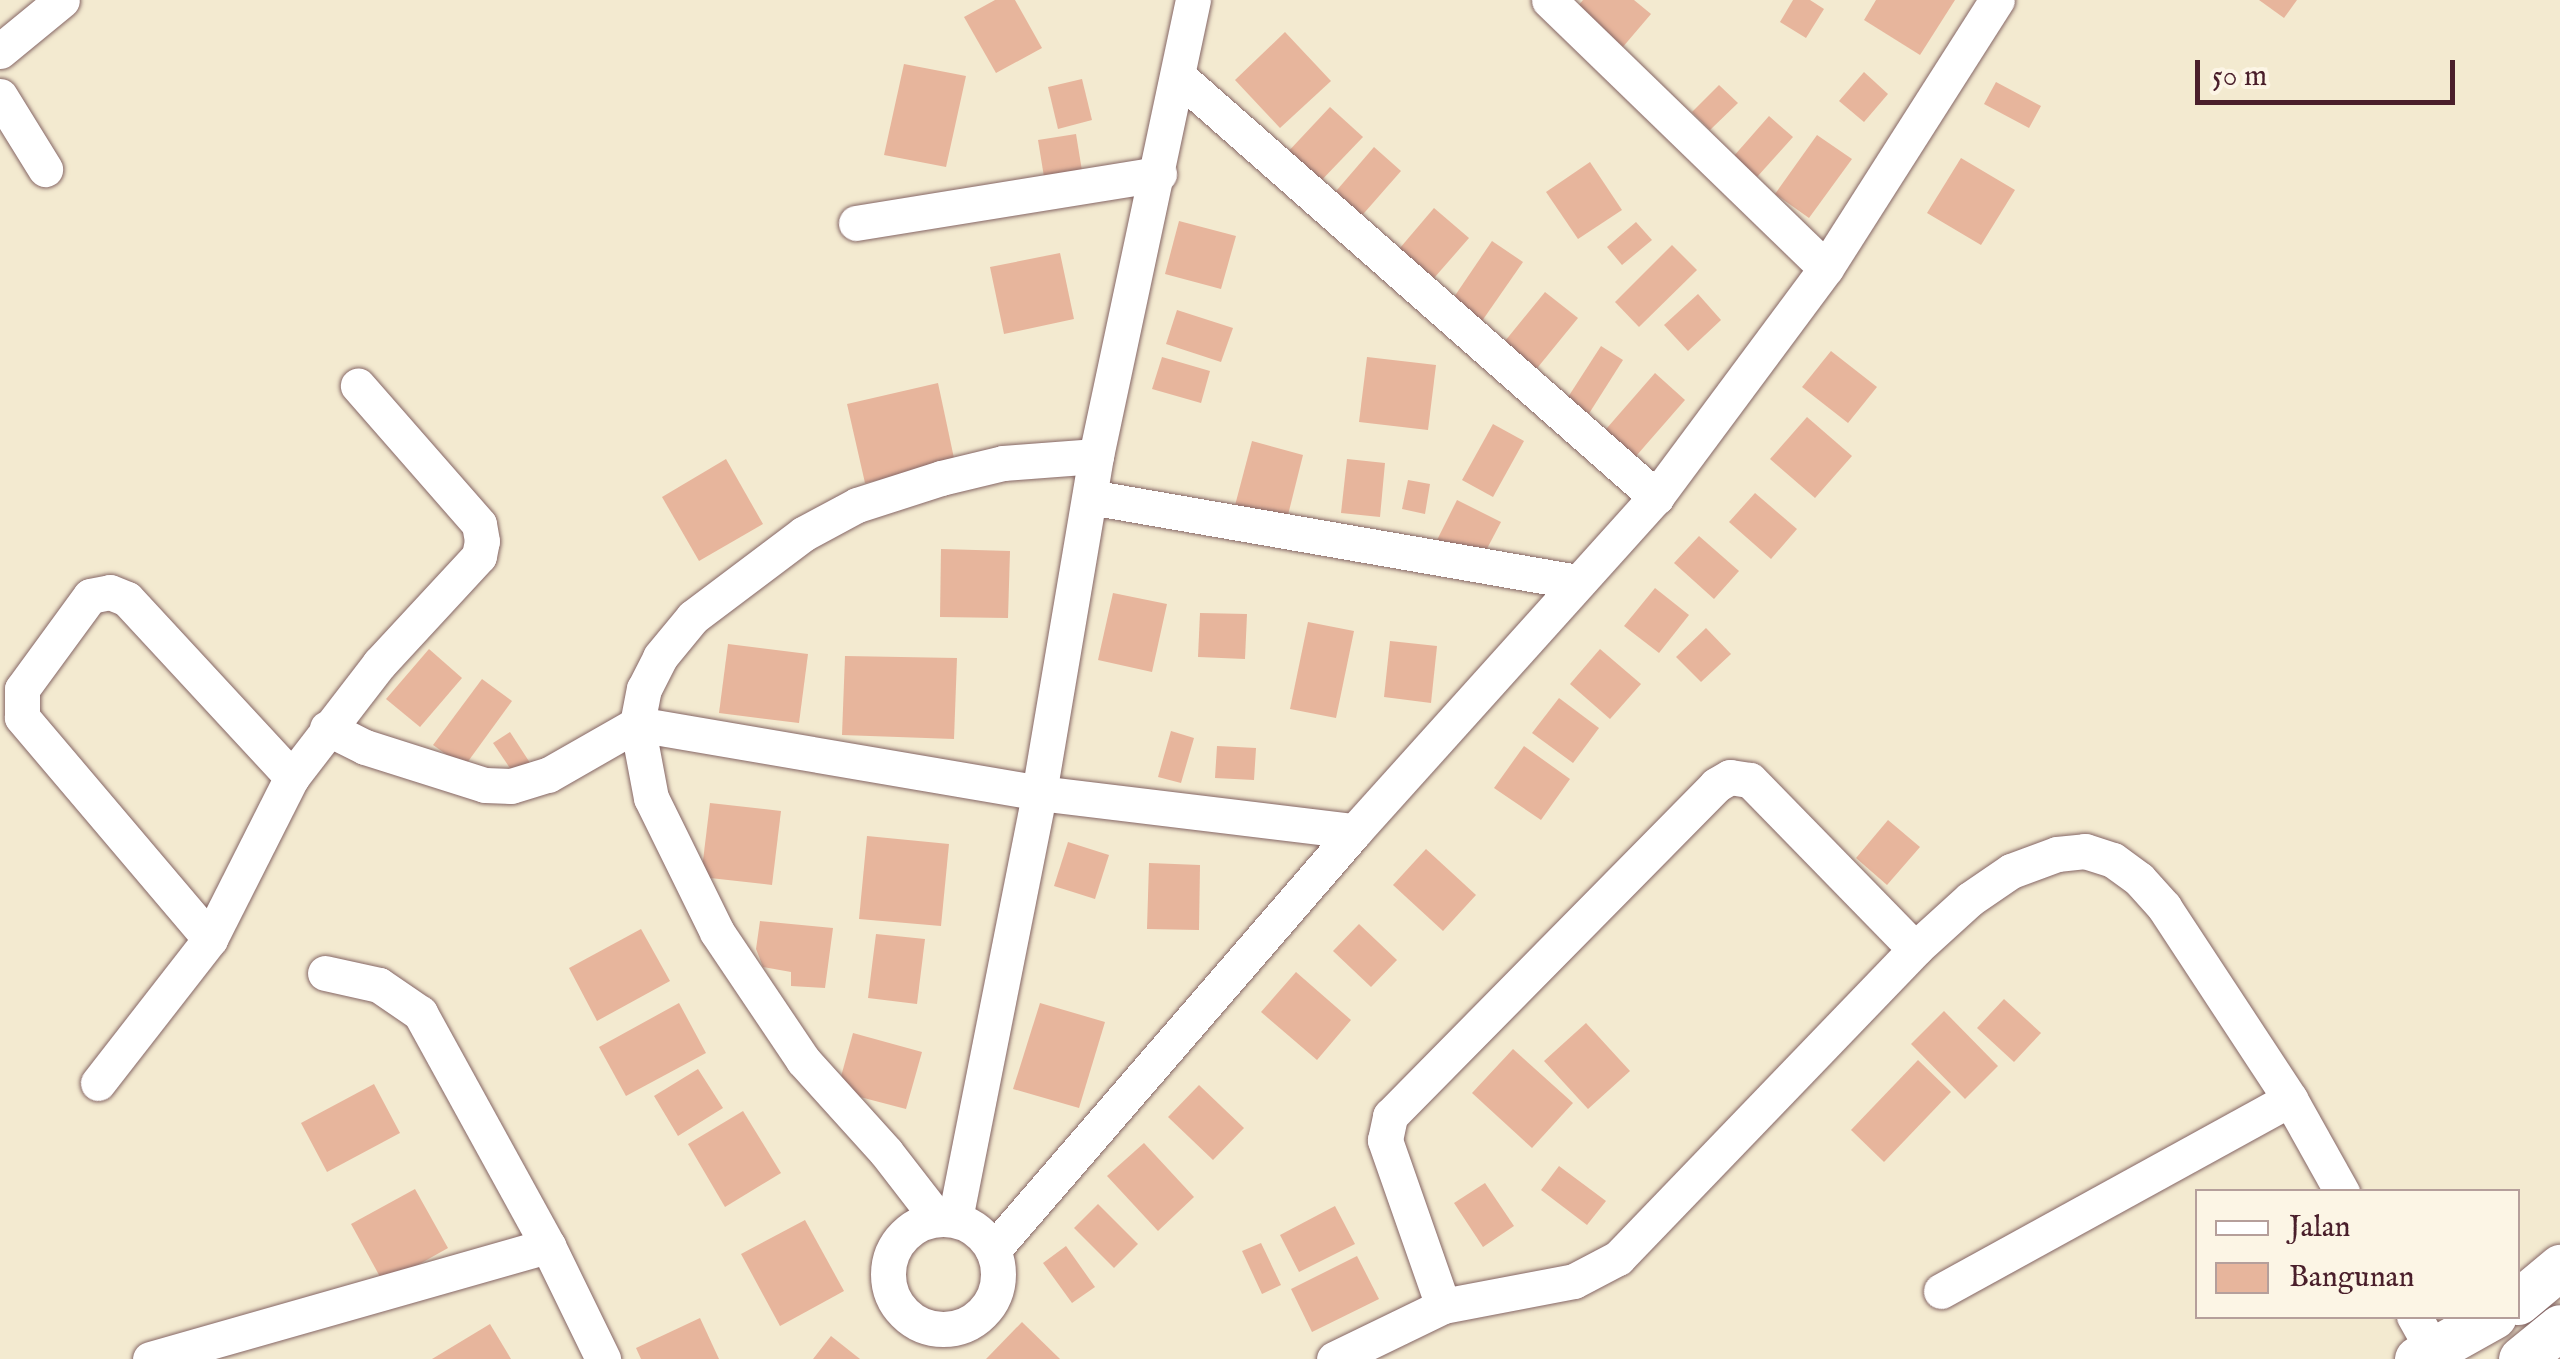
<!DOCTYPE html>
<style>
body{margin:0}
#map{position:relative;width:2560px;height:1359px;overflow:hidden;background:#f3ead0;font-family:"IM FELL English",serif}
div>[style]{position:absolute}
[style*='--x']{left:calc(var(--x)*1px);top:calc(var(--y)*1px);width:calc(var(--w)*1px);rotate:calc(var(--a)*1deg)}
.building>*{inset:0;background:#e7b59c}
.roads{filter:drop-shadow(0 0 2px #856665) drop-shadow(0 0 2px #856665)}
.minor>*{height:35px;margin:-17.5px;padding:0 17.5px;transform-origin:17.5px;border-radius:17.5px;background:#fff}
.minor>.ring{margin:-17.5px;padding:0;box-sizing:content-box;background:none;border:35px solid #fff;border-radius:50%}
.tertiary>*{height:45px;margin:-22.5px;padding:0 22.5px;transform-origin:22.5px;border-radius:22.5px;background:#fff}
span{translate:-50% -50%;white-space:nowrap;text-align:center;line-height:1.15;-webkit-text-stroke:9px #fcf5e5;paint-order:stroke}
.legend{position:absolute;left:2195px;top:1189px;width:325px;height:130px;box-sizing:border-box;background:#fcf5e5;border:2px solid #b59f9b;margin:0;padding:12px 18px;list-style:none;font-size:30px;color:#4a1f2b}
.legend li{display:flex;align-items:center;gap:20px;height:50px}
.legend b{width:50px;border:2px solid #b59f9b}
.scale{position:absolute;left:2195px;top:60px;width:260px;height:45px;box-sizing:border-box;border:5px solid #4a1f2b;border-top:0;padding-left:12px;font-size:30px;line-height:35px;white-space:nowrap;color:#4a1f2b;-webkit-text-stroke:8px #fcf5e5;paint-order:stroke}
</style>
<div id="map">
<div class="building">
<i style="clip-path:polygon(995px 0,1015px 0,1042px 48px,996px 73px,964px 17px)"></i>
<i style="clip-path:polygon(1583px 0,1634px 0,1651px 14px,1616px 55px,1569px 17px)"></i>
<i style="clip-path:polygon(1793px 0,1810px 0,1824px 9px,1806px 38px,1780px 22px)"></i>
<i style="clip-path:polygon(1876px 0,1955px 0,1920px 55px,1864px 20px)"></i>
<i style="clip-path:polygon(2259px 0,2297px 0,2284px 18px)"></i>
<i style="clip-path:polygon(1285px 32px,1331px 81px,1280px 128px,1235px 80px)"></i>
<i style="clip-path:polygon(904px 64px,966px 76px,946px 167px,884px 155px)"></i>
<i style="clip-path:polygon(1864px 72px,1888px 94px,1864px 122px,1839px 101px)"></i>
<i style="clip-path:polygon(1082px 79px,1092px 120px,1058px 129px,1048px 87px)"></i>
<i style="clip-path:polygon(1996px 82px,2041px 106px,2029px 128px,1984px 104px)"></i>
<i style="clip-path:polygon(1719px 85px,1738px 103px,1710px 130px,1692px 112px)"></i>
<i style="clip-path:polygon(1330px 107px,1363px 137px,1317px 185px,1285px 155px)"></i>
<i style="clip-path:polygon(1769px 116px,1793px 137px,1757px 177px,1733px 157px)"></i>
<i style="clip-path:polygon(1076px 134px,1083px 177px,1045px 183px,1038px 140px)"></i>
<i style="clip-path:polygon(1817px 135px,1852px 159px,1809px 218px,1775px 194px)"></i>
<i style="clip-path:polygon(1374px 147px,1401px 171px,1358px 220px,1331px 197px)"></i>
<i style="clip-path:polygon(1961px 158px,2015px 190px,1981px 245px,1927px 213px)"></i>
<i style="clip-path:polygon(1590px 162px,1622px 210px,1578px 239px,1546px 192px)"></i>
<i style="clip-path:polygon(1434px 208px,1469px 238px,1428px 285px,1394px 255px)"></i>
<i style="clip-path:polygon(1179px 221px,1236px 236px,1221px 289px,1165px 274px)"></i>
<i style="clip-path:polygon(1636px 222px,1652px 240px,1622px 265px,1607px 247px)"></i>
<i style="clip-path:polygon(1492px 241px,1523px 262px,1482px 321px,1452px 300px)"></i>
<i style="clip-path:polygon(1672px 245px,1697px 270px,1639px 327px,1615px 302px)"></i>
<i style="clip-path:polygon(1060px 253px,1074px 319px,1004px 334px,990px 267px)"></i>
<i style="clip-path:polygon(1545px 292px,1578px 318px,1534px 372px,1501px 346px)"></i>
<i style="clip-path:polygon(1698px 294px,1721px 320px,1688px 351px,1664px 325px)"></i>
<i style="clip-path:polygon(1177px 310px,1233px 328px,1221px 362px,1166px 344px)"></i>
<i style="clip-path:polygon(1601px 346px,1623px 360px,1583px 423px,1561px 408px)"></i>
<i style="clip-path:polygon(1831px 351px,1877px 387px,1848px 423px,1802px 387px)"></i>
<i style="clip-path:polygon(1162px 357px,1210px 371px,1201px 403px,1152px 389px)"></i>
<i style="clip-path:polygon(1367px 357px,1436px 365px,1428px 430px,1359px 422px)"></i>
<i style="clip-path:polygon(1655px 373px,1685px 400px,1630px 463px,1600px 436px)"></i>
<i style="clip-path:polygon(938px 383px,955px 463px,865px 483px,847px 404px)"></i>
<i style="clip-path:polygon(1807px 417px,1852px 456px,1815px 498px,1770px 459px)"></i>
<i style="clip-path:polygon(1493px 424px,1524px 441px,1493px 497px,1462px 480px)"></i>
<i style="clip-path:polygon(1252px 441px,1303px 455px,1285px 527px,1233px 513px)"></i>
<i style="clip-path:polygon(726px 459px,763px 524px,699px 561px,662px 497px)"></i>
<i style="clip-path:polygon(1347px 459px,1385px 463px,1380px 517px,1341px 513px)"></i>
<i style="clip-path:polygon(1408px 480px,1430px 484px,1425px 514px,1402px 509px)"></i>
<i style="clip-path:polygon(1755px 493px,1797px 529px,1771px 559px,1729px 522px)"></i>
<i style="clip-path:polygon(1457px 500px,1501px 522px,1480px 562px,1437px 540px)"></i>
<i style="clip-path:polygon(1699px 536px,1739px 571px,1714px 599px,1674px 563px)"></i>
<i style="clip-path:polygon(941px 549px,1010px 551px,1008px 618px,940px 617px)"></i>
<i style="clip-path:polygon(1655px 588px,1689px 615px,1659px 653px,1624px 626px)"></i>
<i style="clip-path:polygon(1113px 593px,1167px 604px,1152px 672px,1098px 660px)"></i>
<i style="clip-path:polygon(1200px 613px,1247px 614px,1245px 659px,1198px 657px)"></i>
<i style="clip-path:polygon(1308px 622px,1354px 631px,1336px 718px,1290px 709px)"></i>
<i style="clip-path:polygon(1706px 628px,1731px 654px,1701px 682px,1676px 657px)"></i>
<i style="clip-path:polygon(1390px 641px,1437px 646px,1431px 703px,1384px 697px)"></i>
<i style="clip-path:polygon(728px 644px,808px 654px,799px 723px,719px 713px)"></i>
<i style="clip-path:polygon(429px 649px,462px 678px,420px 727px,386px 699px)"></i>
<i style="clip-path:polygon(1600px 649px,1641px 684px,1610px 719px,1570px 684px)"></i>
<i style="clip-path:polygon(845px 656px,957px 658px,954px 739px,842px 735px)"></i>
<i style="clip-path:polygon(482px 679px,512px 701px,464px 767px,433px 745px)"></i>
<i style="clip-path:polygon(1559px 698px,1599px 728px,1573px 763px,1532px 733px)"></i>
<i style="clip-path:polygon(1171px 731px,1194px 738px,1181px 783px,1158px 777px)"></i>
<i style="clip-path:polygon(510px 732px,534px 769px,518px 780px,493px 743px)"></i>
<i style="clip-path:polygon(1217px 746px,1256px 748px,1254px 780px,1215px 778px)"></i>
<i style="clip-path:polygon(1524px 746px,1570px 779px,1541px 820px,1494px 788px)"></i>
<i style="clip-path:polygon(710px 803px,781px 811px,772px 885px,701px 877px)"></i>
<i style="clip-path:polygon(1888px 820px,1920px 847px,1887px 885px,1856px 858px)"></i>
<i style="clip-path:polygon(867px 836px,949px 844px,941px 926px,859px 919px)"></i>
<i style="clip-path:polygon(1068px 842px,1109px 855px,1095px 899px,1054px 886px)"></i>
<i style="clip-path:polygon(1426px 849px,1476px 895px,1443px 931px,1393px 885px)"></i>
<i style="clip-path:polygon(1149px 863px,1200px 865px,1199px 930px,1147px 929px)"></i>
<i style="clip-path:polygon(760px 921px,833px 928px,825px 988px,791px 986px,791px 972px,763px 967px,756px 949px)"></i>
<i style="clip-path:polygon(1359px 924px,1397px 960px,1371px 987px,1333px 951px)"></i>
<i style="clip-path:polygon(641px 929px,670px 981px,597px 1021px,569px 968px)"></i>
<i style="clip-path:polygon(876px 934px,925px 939px,917px 1004px,868px 998px)"></i>
<i style="clip-path:polygon(1296px 972px,1351px 1020px,1317px 1060px,1261px 1012px)"></i>
<i style="clip-path:polygon(2004px 999px,2041px 1033px,2014px 1062px,1977px 1028px)"></i>
<i style="clip-path:polygon(679px 1003px,706px 1053px,626px 1096px,599px 1047px)"></i>
<i style="clip-path:polygon(1040px 1003px,1105px 1022px,1079px 1108px,1013px 1089px)"></i>
<i style="clip-path:polygon(1944px 1011px,1998px 1066px,1965px 1099px,1911px 1044px)"></i>
<i style="clip-path:polygon(1586px 1023px,1630px 1071px,1588px 1109px,1544px 1061px)"></i>
<i style="clip-path:polygon(853px 1033px,922px 1052px,906px 1109px,837px 1091px)"></i>
<i style="clip-path:polygon(1513px 1049px,1573px 1103px,1532px 1148px,1472px 1093px)"></i>
<i style="clip-path:polygon(1918px 1060px,1951px 1092px,1884px 1162px,1851px 1130px)"></i>
<i style="clip-path:polygon(698px 1069px,723px 1108px,678px 1136px,654px 1096px)"></i>
<i style="clip-path:polygon(374px 1084px,400px 1133px,327px 1172px,301px 1123px)"></i>
<i style="clip-path:polygon(1199px 1085px,1244px 1128px,1213px 1160px,1168px 1117px)"></i>
<i style="clip-path:polygon(743px 1111px,781px 1173px,725px 1207px,688px 1144px)"></i>
<i style="clip-path:polygon(1144px 1143px,1194px 1197px,1158px 1231px,1107px 1176px)"></i>
<i style="clip-path:polygon(1559px 1166px,1606px 1201px,1587px 1225px,1541px 1190px)"></i>
<i style="clip-path:polygon(1485px 1183px,1514px 1226px,1483px 1247px,1454px 1203px)"></i>
<i style="clip-path:polygon(415px 1189px,448px 1248px,384px 1284px,351px 1224px)"></i>
<i style="clip-path:polygon(1098px 1204px,1138px 1244px,1114px 1268px,1074px 1228px)"></i>
<i style="clip-path:polygon(1335px 1206px,1355px 1244px,1299px 1272px,1280px 1235px)"></i>
<i style="clip-path:polygon(805px 1220px,844px 1291px,780px 1326px,741px 1254px)"></i>
<i style="clip-path:polygon(1261px 1243px,1281px 1285px,1262px 1294px,1242px 1251px)"></i>
<i style="clip-path:polygon(1066px 1246px,1095px 1287px,1072px 1303px,1043px 1263px)"></i>
<i style="clip-path:polygon(1357px 1256px,1379px 1299px,1312px 1332px,1291px 1289px)"></i>
<i style="clip-path:polygon(700px 1318px,719px 1359px,641px 1359px,636px 1348px)"></i>
<i style="clip-path:polygon(1022px 1322px,1060px 1359px,986px 1359px)"></i>
<i style="clip-path:polygon(490px 1324px,511px 1359px,432px 1359px)"></i>
<i style="clip-path:polygon(831px 1336px,860px 1359px,813px 1359px)"></i>
</div>
<div class="roads">
<div class="minor">
<i style="--x:1549;--y:0;--w:385;--a:44.1"></i>
<i style="--x:0;--y:51;--w:80;--a:-39.4"></i>
<i style="--x:1179;--y:77;--w:636;--a:41.36"></i>
<i style="--x:0;--y:96;--w:86;--a:58.3"></i>
<i style="--x:856;--y:223;--w:307;--a:-9.2"></i>
<i style="--x:1090;--y:497;--w:494;--a:9.9"></i>
<i style="--x:327;--y:728;--w:42;--a:26.6"></i>
<i style="--x:365;--y:747;--w:126;--a:17.6"></i>
<i style="--x:485;--y:785;--w:26;--a:2"></i>
<i style="--x:511;--y:786;--w:39;--a:-17"></i>
<i style="--x:548;--y:775;--w:103;--a:-29.8"></i>
<i style="--x:637;--y:724;--w:408;--a:9.7"></i>
<i style="--x:1039;--y:793;--w:318;--a:6.9"></i>
<i style="--x:210;--y:939;--w:291;--a:-130.3"></i>
<i style="--x:22;--y:717;--w:28;--a:-90"></i>
<i style="--x:22;--y:689;--w:115;--a:-53.8"></i>
<i style="--x:90;--y:596;--w:20;--a:-11"></i>
<i style="--x:110;--y:592;--w:18;--a:22"></i>
<i style="--x:127;--y:599;--w:243;--a:47.2"></i>
<i style="--x:325;--y:973;--w:55;--a:12.5"></i>
<i style="--x:379;--y:985;--w:50;--a:34.3"></i>
<i style="--x:420;--y:1013;--w:266;--a:61.2"></i>
<i style="--x:548;--y:1246;--w:126;--a:64"></i>
<i style="--x:98;--y:1083;--w:182;--a:-52.1"></i>
<i style="--x:210;--y:939;--w:182;--a:-63.2"></i>
<i style="--x:292;--y:777;--w:143;--a:-52.4"></i>
<i style="--x:379;--y:664;--w:147;--a:-47.2"></i>
<i style="--x:479;--y:556;--w:15;--a:-79"></i>
<i style="--x:482;--y:541;--w:17;--a:-100"></i>
<i style="--x:479;--y:524;--w:184;--a:-131.2"></i>
<i style="--x:937;--y:1218;--w:83;--a:-127.7"></i>
<i style="--x:886;--y:1152;--w:124;--a:-132.1"></i>
<i style="--x:803;--y:1060;--w:154;--a:-123.9"></i>
<i style="--x:717;--y:932;--w:149;--a:-116.2"></i>
<i style="--x:651;--y:798;--w:75;--a:-100.7"></i>
<i style="--x:637;--y:724;--w:36;--a:-79"></i>
<i style="--x:644;--y:689;--w:36;--a:-63"></i>
<i style="--x:660;--y:657;--w:52;--a:-50.5"></i>
<i style="--x:693;--y:617;--w:138;--a:-37"></i>
<i style="--x:803;--y:534;--w:61;--a:-28.2"></i>
<i style="--x:857;--y:505;--w:88;--a:-17.8"></i>
<i style="--x:941;--y:478;--w:64;--a:-13.6"></i>
<i style="--x:1003;--y:463;--w:93;--a:-4.3"></i>
<i class="ring" style="left:888px;top:1219px;width:75px;height:75px"></i>
<i style="--x:955;--y:1219;--w:434;--a:-78.8"></i>
<i style="--x:1039;--y:793;--w:342;--a:-80.4"></i>
<i style="--x:1096;--y:456;--w:466;--a:-78"></i>
<i style="--x:993;--y:1250;--w:554;--a:-49.17"></i>
<i style="--x:1355;--y:831;--w:450;--a:-48"></i>
<i style="--x:1656;--y:497;--w:285;--a:-53.4"></i>
<i style="--x:1826;--y:268;--w:318;--a:-57.5"></i>
<i style="--x:1941;--y:1291;--w:398;--a:-28.8"></i>
<i style="--x:1443;--y:1306;--w:176;--a:-109.3"></i>
<i style="--x:1385;--y:1140;--w:25;--a:-78"></i>
<i style="--x:1390;--y:1116;--w:465;--a:-45.4"></i>
<i style="--x:1716;--y:785;--w:16;--a:-30"></i>
<i style="--x:1730;--y:777;--w:20;--a:9"></i>
<i style="--x:1750;--y:780;--w:236;--a:45.7"></i>
<i style="--x:2414;--y:1316;--w:49;--a:60.8"></i>
<i style="--x:150;--y:1359;--w:414;--a:-15.9"></i>
<i style="--x:1334;--y:1359;--w:121;--a:-25.9"></i>
<i style="--x:1443;--y:1306;--w:133;--a:-10.8"></i>
<i style="--x:1574;--y:1281;--w:50;--a:-27.6"></i>
<i style="--x:1618;--y:1258;--w:429;--a:-46.1"></i>
<i style="--x:1915;--y:949;--w:74;--a:-42.3"></i>
<i style="--x:1970;--y:899;--w:50;--a:-34.3"></i>
<i style="--x:2011;--y:871;--w:49;--a:-20.3"></i>
<i style="--x:2057;--y:854;--w:28;--a:-6"></i>
<i style="--x:2085;--y:851;--w:29;--a:18"></i>
<i style="--x:2113;--y:860;--w:32;--a:36"></i>
<i style="--x:2139;--y:879;--w:38;--a:48"></i>
<i style="--x:2164;--y:907;--w:230;--a:56.7"></i>
<i style="--x:2290;--y:1099;--w:107;--a:60.8"></i>
</div>
<div class="tertiary">
<i style="--x:2518;--y:1302;--w:55;--a:-39.8"></i>
<i style="--x:2417;--y:1359;--w:88;--a:-29.2"></i>
<i style="--x:2521;--y:1359;--w:50;--a:-39.4"></i>
</div>
</div>
<ul class="legend">
<li><b style="height:12px;background:#fff"></b>Jalan</li>
<li><b style="height:28px;background:#e7b59c"></b>Bangunan</li>
</ul>
<div class="scale">50 m</div>
</div>
